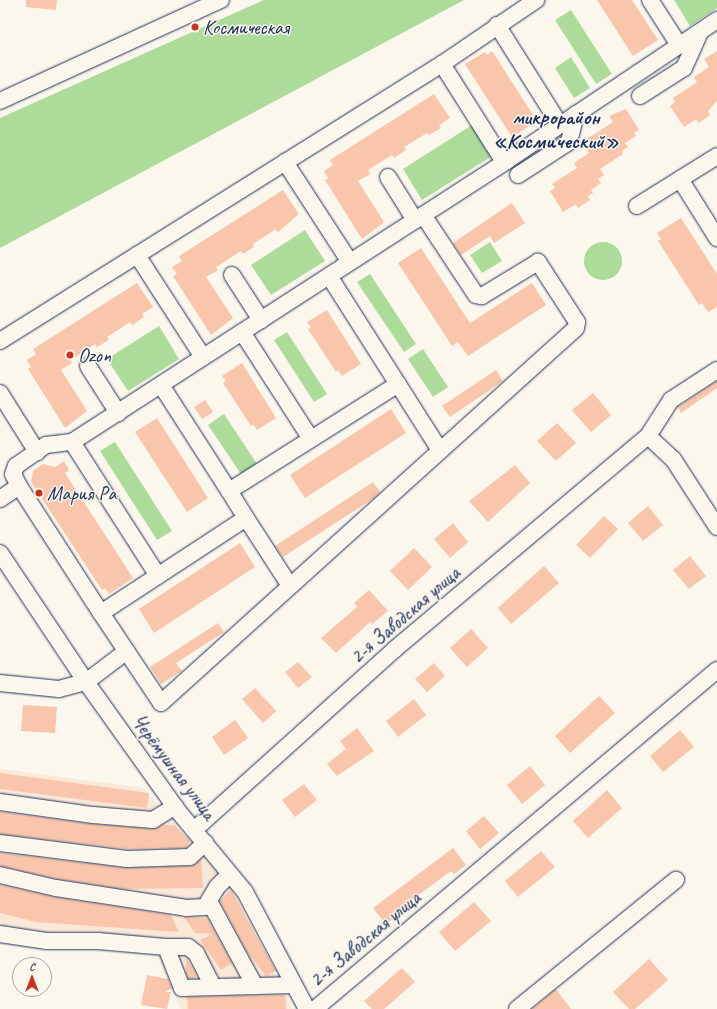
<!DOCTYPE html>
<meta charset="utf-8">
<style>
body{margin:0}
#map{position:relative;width:717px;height:1009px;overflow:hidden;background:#fbf7ec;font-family:Caveat,sans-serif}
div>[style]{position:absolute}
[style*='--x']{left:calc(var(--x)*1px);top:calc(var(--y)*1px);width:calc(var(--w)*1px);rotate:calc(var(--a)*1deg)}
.built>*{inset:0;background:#fae8d8}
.green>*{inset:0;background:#addb9a}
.round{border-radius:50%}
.building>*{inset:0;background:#f9c5ab}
.roads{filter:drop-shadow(0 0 1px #1b2f5e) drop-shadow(0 0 1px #1b2f5e)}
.minor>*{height:16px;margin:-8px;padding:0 8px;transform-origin:8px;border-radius:8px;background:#fbf7ec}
.dots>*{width:11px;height:11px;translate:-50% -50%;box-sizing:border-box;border:2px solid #fbf7ec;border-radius:50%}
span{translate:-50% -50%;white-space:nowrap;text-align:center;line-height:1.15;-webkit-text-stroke:3px #fbf7ec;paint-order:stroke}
.poi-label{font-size:20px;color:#1b2f5e}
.left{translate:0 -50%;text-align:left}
.street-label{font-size:20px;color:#1b2f5e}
.neighbourhood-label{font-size:21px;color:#1b2f5e;font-weight:700}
.north{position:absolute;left:12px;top:957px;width:40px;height:40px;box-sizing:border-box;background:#fbf7ec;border:1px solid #a1a7b3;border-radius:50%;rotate:0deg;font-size:11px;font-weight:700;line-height:16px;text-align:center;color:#1b2f5e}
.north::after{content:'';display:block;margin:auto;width:14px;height:18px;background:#c8321e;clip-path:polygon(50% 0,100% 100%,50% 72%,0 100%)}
</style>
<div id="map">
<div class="built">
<i style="clip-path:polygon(0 769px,143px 788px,229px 883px,293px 1009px,181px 1009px,157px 954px,51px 944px,0 928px)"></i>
</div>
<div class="green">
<i style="clip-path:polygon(264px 0,464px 0,0 248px,0 118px)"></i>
<i style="clip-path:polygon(674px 0,717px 0,717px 8px,690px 26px)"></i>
<i style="clip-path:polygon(571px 10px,612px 74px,596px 84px,555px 20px)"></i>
<i style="clip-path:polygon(571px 57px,590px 88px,574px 98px,555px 68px)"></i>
<i style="clip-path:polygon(472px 125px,492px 156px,422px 200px,403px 169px)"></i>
<i style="clip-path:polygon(305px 230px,325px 261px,271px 295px,251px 265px)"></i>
<i style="clip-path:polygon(490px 242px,502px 261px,482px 273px,470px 255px)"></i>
<i class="round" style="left:584px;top:242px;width:38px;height:38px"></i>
<i style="clip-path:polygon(370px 274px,416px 344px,404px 352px,357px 282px)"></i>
<i style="clip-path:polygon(159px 326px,179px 359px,128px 391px,107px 359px)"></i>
<i style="clip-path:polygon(287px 332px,327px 394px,314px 402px,274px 340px)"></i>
<i style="clip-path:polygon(423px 349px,448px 387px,433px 397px,408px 359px)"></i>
<i style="clip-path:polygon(224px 414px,257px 464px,241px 474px,208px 425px)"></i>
<i style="clip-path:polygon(115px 442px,172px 531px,157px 540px,100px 451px)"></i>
</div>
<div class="building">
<i style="clip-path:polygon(26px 0,57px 0,56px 10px,26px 7px)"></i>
<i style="clip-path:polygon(597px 0,632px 0,658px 40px,633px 56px)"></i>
<i style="clip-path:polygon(492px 51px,537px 121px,512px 137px,465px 64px,485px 52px,487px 55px)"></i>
<i style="clip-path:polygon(717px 51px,717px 101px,708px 111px,710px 115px,699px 123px,696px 119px,684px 127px,670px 106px,675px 102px,673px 98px,697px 82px,694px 77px,709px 67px,704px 59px)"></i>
<i style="clip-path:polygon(434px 94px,450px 118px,439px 125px,441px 128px,429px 135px,427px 133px,404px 147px,406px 150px,394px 158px,392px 155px,368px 170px,370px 174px,358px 181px,384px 222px,362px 239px,325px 180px,328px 178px,324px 171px,333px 165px,330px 160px)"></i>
<i style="clip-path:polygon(626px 109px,639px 130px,634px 133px,636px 136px,625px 143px,628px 147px,622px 151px,623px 154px,600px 169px,604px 175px,598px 179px,601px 183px,591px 190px,593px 193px,588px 196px,590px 200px,578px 208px,576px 204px,563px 212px,550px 191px,555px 188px,552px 184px,577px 168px,574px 163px,589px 153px,584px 145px,589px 142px,587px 139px,613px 122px,609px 116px)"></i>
<i style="clip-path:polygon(283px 190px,299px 214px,278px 232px,276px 229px,253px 244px,254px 247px,243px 254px,241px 251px,216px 267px,218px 270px,206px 277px,233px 318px,211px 335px,173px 276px,177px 274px,172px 267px,182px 261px,179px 256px)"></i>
<i style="clip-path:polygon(512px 203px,525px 223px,494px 243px,490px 236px,461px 255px,453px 243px)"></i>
<i style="clip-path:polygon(681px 218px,717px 274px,717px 307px,708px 312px,702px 303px,699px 305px,658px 241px,661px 239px,657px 233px)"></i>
<i style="clip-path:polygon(421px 248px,470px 323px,532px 283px,546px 305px,468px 356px,458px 342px,452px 346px,398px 263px)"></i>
<i style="clip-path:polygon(137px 283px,153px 307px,142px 314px,144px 317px,132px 325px,130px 322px,107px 337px,109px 340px,97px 347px,95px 344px,71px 360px,72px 363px,61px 370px,87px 411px,65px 428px,28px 369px,31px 367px,27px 360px,36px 354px,33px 349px)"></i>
<i style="clip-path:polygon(327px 310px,361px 364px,342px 376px,338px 370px,336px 372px,308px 329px,311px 328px,307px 322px)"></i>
<i style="clip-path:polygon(242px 363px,276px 418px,257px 430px,253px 424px,251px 426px,223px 383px,226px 381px,222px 376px)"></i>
<i style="clip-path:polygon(496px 370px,503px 381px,450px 417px,442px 406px)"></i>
<i style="clip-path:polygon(717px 381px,717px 388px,681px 413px,678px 407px)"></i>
<i style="clip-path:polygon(593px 393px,611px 415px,591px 432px,572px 410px)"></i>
<i style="clip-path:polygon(205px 400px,213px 412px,202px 419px,194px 407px)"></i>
<i style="clip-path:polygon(391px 409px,406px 433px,305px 498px,290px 475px)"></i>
<i style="clip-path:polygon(157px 418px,208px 498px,187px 512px,135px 432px)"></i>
<i style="clip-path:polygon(557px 423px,576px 443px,556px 461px,537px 441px)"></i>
<i style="clip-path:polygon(64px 461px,69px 470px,65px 473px,133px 578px,109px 594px,105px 588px,102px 590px,31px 482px,33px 471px,43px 464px,55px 467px)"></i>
<i style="clip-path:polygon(515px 465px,530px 483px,488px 522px,469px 501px)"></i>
<i style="clip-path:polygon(373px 482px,380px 492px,374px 498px,283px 557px,275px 546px)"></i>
<i style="clip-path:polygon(648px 506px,663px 525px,643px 541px,628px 523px)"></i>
<i style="clip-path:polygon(604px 516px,618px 529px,590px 558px,576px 545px)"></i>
<i style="clip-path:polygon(453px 523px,468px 542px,450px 558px,434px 539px)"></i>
<i style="clip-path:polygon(240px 543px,255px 567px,154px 633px,139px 609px)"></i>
<i style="clip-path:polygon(414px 548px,432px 567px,408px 590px,390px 571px)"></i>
<i style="clip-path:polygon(690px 556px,706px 576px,689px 589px,673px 570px)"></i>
<i style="clip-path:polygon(544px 566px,559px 583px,511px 624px,498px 608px)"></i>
<i style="clip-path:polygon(369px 590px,388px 611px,372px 624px,370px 622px,336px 653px,321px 638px,357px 607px,354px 603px)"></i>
<i style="clip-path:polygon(218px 623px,224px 632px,176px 663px,182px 671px,161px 684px,150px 667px)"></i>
<i style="clip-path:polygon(471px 629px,488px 648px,467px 667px,450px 648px)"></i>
<i style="clip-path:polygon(298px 662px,312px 677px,298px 688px,285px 672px)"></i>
<i style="clip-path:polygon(434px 663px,445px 676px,427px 692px,415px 679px)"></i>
<i style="clip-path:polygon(255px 688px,276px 711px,263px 723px,242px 699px)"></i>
<i style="clip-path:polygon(599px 696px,615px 713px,570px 753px,555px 736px)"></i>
<i style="clip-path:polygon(414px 699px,426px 715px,398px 737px,386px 721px)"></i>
<i style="clip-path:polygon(23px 705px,57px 707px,55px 733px,21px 731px)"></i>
<i style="clip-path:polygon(235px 720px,248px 738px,224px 755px,212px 737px)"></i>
<i style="clip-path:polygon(357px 728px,374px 751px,337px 776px,327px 764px,346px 749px,340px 741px)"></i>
<i style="clip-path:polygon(680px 730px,694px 747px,663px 772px,650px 756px)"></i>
<i style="clip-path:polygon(530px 766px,545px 785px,522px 804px,507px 785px)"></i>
<i style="clip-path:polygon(0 773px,149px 793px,147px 808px,0 789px)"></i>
<i style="clip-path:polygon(304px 784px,317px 800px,295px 817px,282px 800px)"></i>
<i style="clip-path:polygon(607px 790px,622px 808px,588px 838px,573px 821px)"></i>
<i style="clip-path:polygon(0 812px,92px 824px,152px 829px,163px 825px,174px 825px,190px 841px,186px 848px,127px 849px,0 834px)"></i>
<i style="clip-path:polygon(484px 816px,499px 833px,480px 849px,466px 831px)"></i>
<i style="clip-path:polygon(453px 848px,466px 865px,454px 874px,451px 871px,409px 902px,411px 905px,386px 924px,373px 908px)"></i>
<i style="clip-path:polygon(541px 851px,555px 867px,518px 897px,505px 881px)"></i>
<i style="clip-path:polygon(0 853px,127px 868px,190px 866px,201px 859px,203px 888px,123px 889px,58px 879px,0 866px)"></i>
<i style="clip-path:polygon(0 885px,54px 897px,171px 915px,179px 932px,36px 922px,0 913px)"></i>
<i style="clip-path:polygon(231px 890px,276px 971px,266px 976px,247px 952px,220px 901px)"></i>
<i style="clip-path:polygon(474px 902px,491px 921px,455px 951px,439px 932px)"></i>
<i style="clip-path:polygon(184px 917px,207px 918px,232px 963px,221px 970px,200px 940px,213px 934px,195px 933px)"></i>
<i style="clip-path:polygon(186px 957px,197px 976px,193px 978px,188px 978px,186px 973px)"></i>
<i style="clip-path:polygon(649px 959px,668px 980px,635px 1009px,629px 1009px,613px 992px)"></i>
<i style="clip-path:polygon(402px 968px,415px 982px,384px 1009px,372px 1009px,364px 1001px)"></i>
<i style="clip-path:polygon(147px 975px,168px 979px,172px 988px,165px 992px,171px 992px,167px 1009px,141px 1005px)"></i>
<i style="clip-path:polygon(556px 989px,571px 1009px,532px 1009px)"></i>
<i style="clip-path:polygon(285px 995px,286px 1009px,188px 1009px,187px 997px)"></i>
</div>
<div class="roads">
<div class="minor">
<i style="--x:650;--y:0;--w:54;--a:57.2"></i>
<i style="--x:497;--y:25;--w:118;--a:57.8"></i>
<i style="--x:442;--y:64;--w:116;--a:57.7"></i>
<i style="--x:640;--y:96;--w:52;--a:-32.5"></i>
<i style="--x:684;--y:68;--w:39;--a:-66"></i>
<i style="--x:0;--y:101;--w:243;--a:-24.6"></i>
<i style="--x:285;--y:162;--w:119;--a:57"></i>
<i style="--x:518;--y:175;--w:61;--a:-32.9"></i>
<i style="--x:569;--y:142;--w:29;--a:-76"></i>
<i style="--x:388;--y:177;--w:51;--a:57.9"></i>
<i style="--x:680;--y:179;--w:70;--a:57.9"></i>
<i style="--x:637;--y:206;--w:94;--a:-32"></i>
<i style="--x:137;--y:255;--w:121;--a:57.1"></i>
<i style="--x:232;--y:275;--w:54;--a:57.2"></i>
<i style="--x:329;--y:276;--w:206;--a:57.5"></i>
<i style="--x:242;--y:332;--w:127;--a:57.2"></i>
<i style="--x:0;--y:341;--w:522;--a:-32.08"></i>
<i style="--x:442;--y:64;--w:114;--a:-34.2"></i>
<i style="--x:88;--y:366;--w:56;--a:57.4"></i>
<i style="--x:161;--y:385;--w:126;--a:57.3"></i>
<i style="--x:0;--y:393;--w:70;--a:57.9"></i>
<i style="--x:648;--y:436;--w:34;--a:43"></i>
<i style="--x:673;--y:459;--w:81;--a:57.1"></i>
<i style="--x:72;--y:442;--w:159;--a:57.3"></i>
<i style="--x:19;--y:486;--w:151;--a:57.2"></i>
<i style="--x:101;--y:613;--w:173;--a:-33.2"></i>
<i style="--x:246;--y:518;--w:32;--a:-122"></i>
<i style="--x:229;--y:491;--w:200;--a:-32.3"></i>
<i style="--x:0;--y:499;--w:23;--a:-34"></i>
<i style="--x:19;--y:486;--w:13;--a:-117"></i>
<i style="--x:13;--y:474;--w:9;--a:-69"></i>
<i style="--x:16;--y:466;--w:37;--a:-35"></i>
<i style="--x:46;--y:445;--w:26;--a:-7"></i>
<i style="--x:72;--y:442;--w:519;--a:-32.89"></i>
<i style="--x:508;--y:160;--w:252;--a:-33.8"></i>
<i style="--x:246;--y:518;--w:81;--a:57.1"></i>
<i style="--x:0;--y:553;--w:155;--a:56.3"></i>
<i style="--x:86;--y:682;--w:158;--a:54.5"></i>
<i style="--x:178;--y:811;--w:105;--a:50.4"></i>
<i style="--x:245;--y:892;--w:132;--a:62.1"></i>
<i style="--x:101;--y:613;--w:108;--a:56.3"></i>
<i style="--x:161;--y:703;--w:559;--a:-42.1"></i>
<i style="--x:576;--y:328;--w:6;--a:-81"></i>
<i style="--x:577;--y:322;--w:72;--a:-123"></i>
<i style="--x:538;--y:262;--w:66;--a:148.7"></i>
<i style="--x:482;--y:296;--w:6;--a:-171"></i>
<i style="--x:476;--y:295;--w:96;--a:-123.5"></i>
<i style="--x:0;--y:683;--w:59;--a:5.8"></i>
<i style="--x:59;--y:689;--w:28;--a:-15"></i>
<i style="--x:86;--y:682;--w:51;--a:-37.1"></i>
<i style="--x:0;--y:802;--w:94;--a:8"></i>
<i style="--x:93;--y:815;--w:60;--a:4.8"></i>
<i style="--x:153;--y:820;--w:26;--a:-32"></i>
<i style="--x:194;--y:830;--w:270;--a:-42"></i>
<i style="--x:395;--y:649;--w:331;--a:-40.1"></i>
<i style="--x:648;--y:436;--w:43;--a:-57.4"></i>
<i style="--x:671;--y:400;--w:55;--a:-33.1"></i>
<i style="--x:0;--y:843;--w:128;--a:7.2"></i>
<i style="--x:127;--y:859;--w:63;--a:-1.8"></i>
<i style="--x:190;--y:857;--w:21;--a:-43"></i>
<i style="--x:0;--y:875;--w:57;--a:13.1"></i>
<i style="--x:56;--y:888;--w:132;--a:8.7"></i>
<i style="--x:186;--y:908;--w:19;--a:-3"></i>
<i style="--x:205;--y:907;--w:23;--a:-59"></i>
<i style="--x:217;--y:887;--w:18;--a:-45"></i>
<i style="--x:209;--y:901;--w:97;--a:61.6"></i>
<i style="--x:0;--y:934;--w:48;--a:8.5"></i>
<i style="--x:47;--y:941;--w:51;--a:0"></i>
<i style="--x:98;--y:941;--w:68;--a:5"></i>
<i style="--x:166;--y:947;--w:44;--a:68.7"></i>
<i style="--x:182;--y:988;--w:112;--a:-1.5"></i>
<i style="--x:166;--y:947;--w:22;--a:0"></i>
<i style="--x:188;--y:947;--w:10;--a:37"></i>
<i style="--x:196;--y:953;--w:38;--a:63"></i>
<i style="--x:315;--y:1009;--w:526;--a:-40.14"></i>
<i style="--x:517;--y:1009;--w:205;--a:-39.1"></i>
</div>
</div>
<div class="dots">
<i style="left:195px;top:27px;background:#c8321e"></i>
<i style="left:70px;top:355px;background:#c8321e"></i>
<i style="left:39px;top:493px;background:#c8321e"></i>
</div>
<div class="poi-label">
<span class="left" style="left:203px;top:27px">Космическая</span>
<span class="left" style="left:78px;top:355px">Ozon</span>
<span class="left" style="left:47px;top:493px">Мария Ра</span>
</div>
<div class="street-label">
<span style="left:405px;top:615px;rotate:-41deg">2-я Заводская улица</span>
<span style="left:174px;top:767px;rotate:53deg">Черёмушная улица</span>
<span style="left:365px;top:939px;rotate:-40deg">2-я Заводская улица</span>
</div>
<div class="neighbourhood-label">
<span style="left:556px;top:129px">микрорайон<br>«Космический»</span>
</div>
<div class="north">С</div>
</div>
